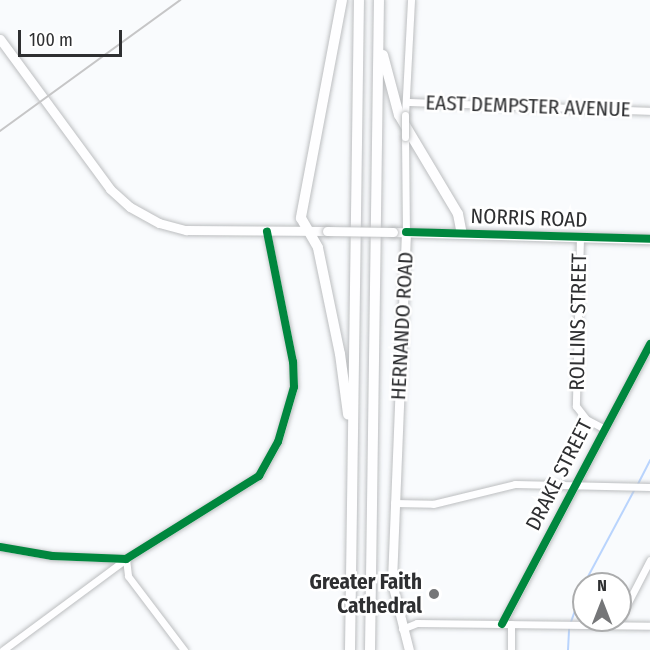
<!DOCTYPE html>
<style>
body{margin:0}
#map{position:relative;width:650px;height:650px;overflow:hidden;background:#f9fbfd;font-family:"Fira Sans Condensed",sans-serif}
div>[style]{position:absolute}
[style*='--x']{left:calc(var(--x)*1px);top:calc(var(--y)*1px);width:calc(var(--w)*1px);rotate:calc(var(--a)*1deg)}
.stream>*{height:2px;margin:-1px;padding:0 1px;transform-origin:1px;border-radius:1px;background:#b9d4fd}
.roads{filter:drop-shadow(0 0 2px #bcbec0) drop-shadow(0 0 2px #bcbec0)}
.minor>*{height:7px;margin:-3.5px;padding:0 3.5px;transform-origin:3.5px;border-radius:3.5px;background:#fefeff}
.major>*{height:9px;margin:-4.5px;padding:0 4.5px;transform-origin:4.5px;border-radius:4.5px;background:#fefeff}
.highway>*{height:10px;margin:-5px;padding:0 5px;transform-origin:5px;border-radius:5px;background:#fefeff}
.rail>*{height:2px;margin:-1px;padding:0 1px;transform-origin:1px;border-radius:1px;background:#c6c6c7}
.bridges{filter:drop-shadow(0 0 2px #bcbec0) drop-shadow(0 0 2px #bcbec0)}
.minor-bridge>*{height:7px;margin:-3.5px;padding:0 3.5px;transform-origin:3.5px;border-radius:3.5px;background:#fefeff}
.major-bridge>*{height:9px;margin:-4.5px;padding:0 4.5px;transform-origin:4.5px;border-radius:4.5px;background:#fefeff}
.cycleway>*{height:8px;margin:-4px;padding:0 4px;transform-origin:4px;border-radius:4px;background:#00873e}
.dots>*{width:16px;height:16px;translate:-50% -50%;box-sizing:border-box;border:3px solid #fff;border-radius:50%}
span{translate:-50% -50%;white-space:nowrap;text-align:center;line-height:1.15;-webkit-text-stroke:5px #fff;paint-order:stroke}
.street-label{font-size:21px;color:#2e2f31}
.poi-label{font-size:21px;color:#2e2f31;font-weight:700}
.right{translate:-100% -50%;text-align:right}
.north{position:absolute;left:572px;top:572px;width:60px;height:60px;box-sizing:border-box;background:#fff;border:2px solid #abacad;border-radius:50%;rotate:0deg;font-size:16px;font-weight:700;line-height:24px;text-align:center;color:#2e2f31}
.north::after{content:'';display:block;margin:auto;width:21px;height:27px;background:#757678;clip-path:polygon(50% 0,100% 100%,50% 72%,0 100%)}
.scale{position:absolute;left:18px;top:30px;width:104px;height:27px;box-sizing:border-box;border:3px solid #2e2f31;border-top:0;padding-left:8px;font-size:18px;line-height:21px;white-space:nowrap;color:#2e2f31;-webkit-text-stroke:4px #fff;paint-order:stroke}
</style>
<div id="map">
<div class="stream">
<i style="--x:638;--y:484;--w:27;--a:-63"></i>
<i style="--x:584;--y:584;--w:108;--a:-61.8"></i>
<i style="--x:571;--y:622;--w:39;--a:-71"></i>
<i style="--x:568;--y:650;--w:22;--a:-87"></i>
</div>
<div class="roads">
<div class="minor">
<i style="--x:406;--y:102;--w:244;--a:2.1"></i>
<i style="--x:405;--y:115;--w:115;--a:-87"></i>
<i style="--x:405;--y:137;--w:95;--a:89.4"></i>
<i style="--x:580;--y:237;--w:169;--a:91.4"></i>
<i style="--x:576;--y:406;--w:16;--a:52"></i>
<i style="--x:586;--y:419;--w:19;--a:28"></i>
<i style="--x:394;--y:503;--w:39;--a:1"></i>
<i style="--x:433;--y:504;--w:84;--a:-13.7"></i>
<i style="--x:515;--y:484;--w:135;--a:1.3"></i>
<i style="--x:0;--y:547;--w:53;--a:9.8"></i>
<i style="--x:52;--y:556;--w:74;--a:2.3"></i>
<i style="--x:126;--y:559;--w:157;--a:-32"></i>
<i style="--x:259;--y:476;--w:39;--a:-61"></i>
<i style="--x:278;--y:442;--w:57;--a:-73.8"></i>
<i style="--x:294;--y:387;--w:25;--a:-92"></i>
<i style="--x:293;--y:362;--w:133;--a:-101.3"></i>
<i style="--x:126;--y:559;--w:17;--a:83"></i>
<i style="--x:128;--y:576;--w:93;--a:52.9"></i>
<i style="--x:620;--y:618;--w:65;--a:-62.7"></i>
<i style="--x:502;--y:624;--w:317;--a:-62.1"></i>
<i style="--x:402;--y:629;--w:16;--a:-22"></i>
<i style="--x:417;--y:623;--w:233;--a:0.7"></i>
<i style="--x:3;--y:650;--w:153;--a:-36.5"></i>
<i style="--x:511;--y:650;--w:26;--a:-90"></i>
</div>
<div class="major">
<i style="--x:0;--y:39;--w:186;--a:53.7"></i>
<i style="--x:110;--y:189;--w:27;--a:42"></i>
<i style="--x:130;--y:207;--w:33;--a:29"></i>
<i style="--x:159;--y:223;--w:28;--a:15"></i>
<i style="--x:186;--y:230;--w:141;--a:0.4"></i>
<i style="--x:393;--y:232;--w:257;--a:1.6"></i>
<i style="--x:406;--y:232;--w:351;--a:92.3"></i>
<i style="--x:392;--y:583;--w:69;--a:75.8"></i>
</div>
<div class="highway">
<i style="--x:342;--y:0;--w:222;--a:100.7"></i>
<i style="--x:301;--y:218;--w:34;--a:60"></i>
<i style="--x:318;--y:248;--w:108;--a:78.3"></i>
<i style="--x:340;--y:354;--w:61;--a:82.4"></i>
<i style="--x:383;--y:55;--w:62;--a:75.1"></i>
<i style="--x:399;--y:115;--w:115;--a:59.2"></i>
<i style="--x:458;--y:214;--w:20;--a:79"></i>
<i style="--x:350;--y:650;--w:650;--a:-89.21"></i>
<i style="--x:370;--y:650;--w:650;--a:-89.21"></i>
</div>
</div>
<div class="rail">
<i style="--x:0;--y:131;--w:223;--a:-36"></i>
</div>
<div class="bridges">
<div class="minor-bridge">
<i style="--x:405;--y:137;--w:22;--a:-90"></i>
</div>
<div class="major-bridge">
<i style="--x:327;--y:231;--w:66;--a:0.9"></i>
</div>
</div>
<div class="cycleway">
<i style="--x:406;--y:232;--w:244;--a:1.6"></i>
<i style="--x:0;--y:547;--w:53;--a:9.8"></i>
<i style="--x:52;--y:556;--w:74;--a:2.3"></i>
<i style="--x:126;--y:559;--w:157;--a:-32"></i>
<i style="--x:259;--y:476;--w:39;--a:-61"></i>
<i style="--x:278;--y:442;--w:57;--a:-73.8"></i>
<i style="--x:294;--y:387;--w:25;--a:-92"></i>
<i style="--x:293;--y:362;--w:133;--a:-101.3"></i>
<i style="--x:502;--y:624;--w:317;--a:-62.1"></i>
</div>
<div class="dots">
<i style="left:434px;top:594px;background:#757678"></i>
</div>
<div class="street-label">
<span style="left:528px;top:106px;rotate:2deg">EAST DEMPSTER AVENUE</span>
<span style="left:529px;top:218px;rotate:2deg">NORRIS ROAD</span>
<span style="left:578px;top:322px;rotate:-89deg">ROLLINS STREET</span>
<span style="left:402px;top:326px;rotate:-87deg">HERNANDO ROAD</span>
<span style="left:559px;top:475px;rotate:-63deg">DRAKE STREET</span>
</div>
<div class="poi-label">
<span class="right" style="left:422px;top:594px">Greater Faith<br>Cathedral</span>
</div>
<div class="north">N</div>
<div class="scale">100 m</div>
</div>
